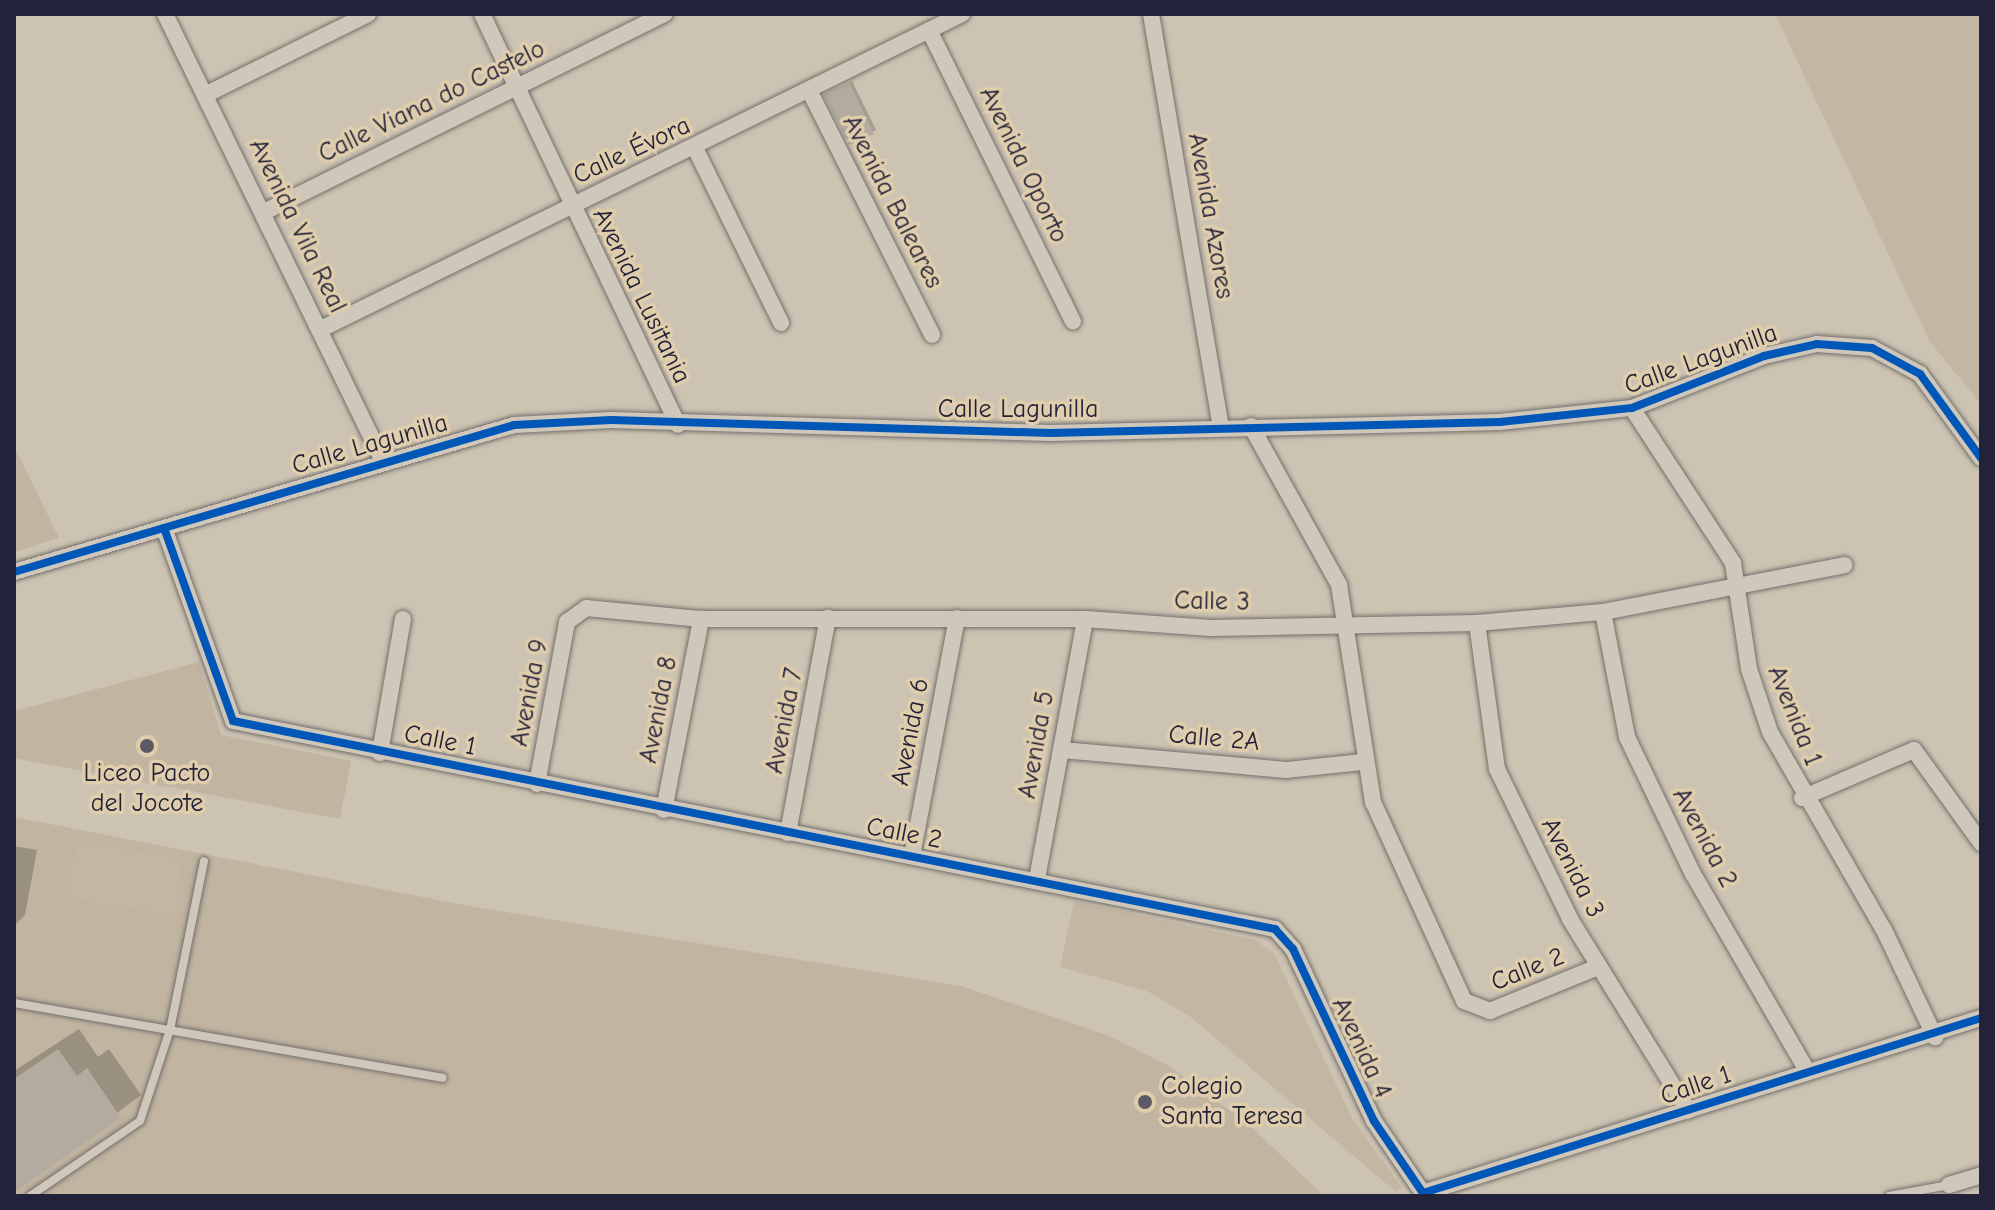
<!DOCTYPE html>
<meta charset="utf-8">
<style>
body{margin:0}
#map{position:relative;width:1995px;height:1210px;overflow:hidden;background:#cdc3b2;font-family:"Comic Neue",sans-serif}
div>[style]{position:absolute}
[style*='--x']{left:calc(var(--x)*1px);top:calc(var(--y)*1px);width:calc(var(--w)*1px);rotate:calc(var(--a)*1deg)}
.built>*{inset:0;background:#c1b4a1}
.green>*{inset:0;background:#c3b6a2}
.shadow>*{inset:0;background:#0003}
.building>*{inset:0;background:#b3aba0}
.roads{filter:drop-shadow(0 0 2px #736f6c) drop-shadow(0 0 2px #736f6c)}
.lane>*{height:8px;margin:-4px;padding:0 4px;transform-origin:4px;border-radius:4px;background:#cfc7ba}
.street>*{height:16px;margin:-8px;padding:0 8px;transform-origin:8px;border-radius:8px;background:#cfc7ba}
.cycleway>*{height:8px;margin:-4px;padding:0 4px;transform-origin:4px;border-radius:4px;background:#0057b8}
.dots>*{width:22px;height:22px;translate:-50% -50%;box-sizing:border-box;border:4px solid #e0cdab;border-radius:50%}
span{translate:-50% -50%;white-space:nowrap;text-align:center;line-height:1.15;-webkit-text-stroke:7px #e0cdab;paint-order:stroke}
.street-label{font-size:26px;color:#22223b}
.poi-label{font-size:26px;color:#22223b}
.left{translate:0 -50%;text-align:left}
.frame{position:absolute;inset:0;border:16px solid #22223b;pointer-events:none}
</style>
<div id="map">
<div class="built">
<i style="clip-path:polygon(14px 446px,59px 538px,14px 552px)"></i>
<i style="clip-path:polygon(199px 662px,221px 735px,351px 761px,340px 819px,14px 758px,14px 711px)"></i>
<i style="clip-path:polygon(14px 817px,474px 907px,961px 986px,1107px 1035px,1169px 1066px,1248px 1124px,1324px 1196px,14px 1196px)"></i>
</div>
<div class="green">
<i style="clip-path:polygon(1775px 14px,1981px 14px,1981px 404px,1930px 342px)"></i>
<i style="clip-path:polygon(77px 842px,183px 859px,174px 915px,68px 898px)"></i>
<i style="clip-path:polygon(1074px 901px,1255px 940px,1274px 953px,1353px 1120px,1402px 1188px,1396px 1192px,1192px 1018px,1147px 991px,1060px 967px)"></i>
</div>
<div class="shadow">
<i style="clip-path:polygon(852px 81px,876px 130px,850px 143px,829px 92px)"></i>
<i style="clip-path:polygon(14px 846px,37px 850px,25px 915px,14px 926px)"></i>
<i style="clip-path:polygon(79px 1029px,98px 1057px,109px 1049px,141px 1095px,14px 1190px,14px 1071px)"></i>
</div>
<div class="building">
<i style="clip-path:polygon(849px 82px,874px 134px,849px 145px,823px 94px)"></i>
<i style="clip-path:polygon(58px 1049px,77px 1076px,87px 1068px,121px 1118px,14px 1192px,14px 1079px)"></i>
</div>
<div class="roads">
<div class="lane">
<i style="--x:14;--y:1003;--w:435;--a:9.9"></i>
<i style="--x:30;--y:1196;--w:133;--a:-34.3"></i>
<i style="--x:140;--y:1121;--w:96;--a:-71.8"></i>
<i style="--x:170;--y:1030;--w:172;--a:-78.6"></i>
<i style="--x:1889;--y:1196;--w:61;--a:-10.4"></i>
</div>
<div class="street">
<i style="--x:165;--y:14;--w:496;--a:64"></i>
<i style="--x:482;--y:14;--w:455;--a:64.5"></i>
<i style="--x:1151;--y:14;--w:419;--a:80.4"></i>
<i style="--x:929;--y:30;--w:325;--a:63.7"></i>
<i style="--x:809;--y:90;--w:274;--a:63.3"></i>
<i style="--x:205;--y:95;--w:182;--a:-26.4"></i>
<i style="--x:695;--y:148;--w:195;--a:63.8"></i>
<i style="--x:264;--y:212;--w:447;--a:-26.3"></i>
<i style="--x:321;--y:329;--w:714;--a:-26.17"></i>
<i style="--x:1632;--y:408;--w:185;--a:56.9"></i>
<i style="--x:1733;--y:563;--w:107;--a:81.4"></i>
<i style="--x:1749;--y:669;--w:66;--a:71.6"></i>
<i style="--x:1770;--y:732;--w:228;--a:60.1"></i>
<i style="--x:1884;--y:930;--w:119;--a:64.5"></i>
<i style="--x:1251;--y:426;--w:182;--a:61"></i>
<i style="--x:1339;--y:585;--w:220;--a:81.1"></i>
<i style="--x:1373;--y:802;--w:219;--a:65.4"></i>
<i style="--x:1464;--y:1001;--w:28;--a:21"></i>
<i style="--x:1490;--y:1011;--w:117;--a:-22.2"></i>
<i style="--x:164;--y:528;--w:205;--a:70.3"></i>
<i style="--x:233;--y:721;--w:1063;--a:11.29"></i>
<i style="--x:1275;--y:929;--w:27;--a:48"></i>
<i style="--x:1293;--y:949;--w:190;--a:64.8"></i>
<i style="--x:1374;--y:1121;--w:87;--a:55.8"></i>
<i style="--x:1423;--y:1193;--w:585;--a:-17.41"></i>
<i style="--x:14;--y:572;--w:521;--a:-16.38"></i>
<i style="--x:514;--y:425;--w:97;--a:-3"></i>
<i style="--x:611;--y:420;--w:439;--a:1.7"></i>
<i style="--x:1050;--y:433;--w:450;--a:-1.4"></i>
<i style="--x:1500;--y:422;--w:133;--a:-6.1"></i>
<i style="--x:1632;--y:408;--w:142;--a:-21.5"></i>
<i style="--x:1764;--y:356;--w:54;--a:-12.8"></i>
<i style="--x:1817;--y:344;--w:55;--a:4.2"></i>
<i style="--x:1872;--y:348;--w:55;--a:28.4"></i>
<i style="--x:1920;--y:374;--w:104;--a:54"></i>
<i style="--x:1603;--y:612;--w:127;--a:79.1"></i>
<i style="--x:1627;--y:737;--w:152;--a:64.3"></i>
<i style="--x:1693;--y:874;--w:225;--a:59.9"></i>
<i style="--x:1477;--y:623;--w:147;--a:82.2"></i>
<i style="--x:1497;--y:769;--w:167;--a:64"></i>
<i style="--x:1570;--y:919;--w:225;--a:58.3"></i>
<i style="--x:1062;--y:750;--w:225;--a:5.1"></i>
<i style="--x:1286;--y:770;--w:76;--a:-6"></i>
<i style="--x:380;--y:753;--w:136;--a:-80.3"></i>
<i style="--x:537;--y:784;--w:165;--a:-79.5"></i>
<i style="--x:567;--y:622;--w:24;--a:-36"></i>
<i style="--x:586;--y:608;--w:116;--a:5.5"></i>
<i style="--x:701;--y:619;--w:384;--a:0"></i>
<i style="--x:1085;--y:619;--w:126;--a:4.1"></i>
<i style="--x:1211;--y:628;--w:266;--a:-1.1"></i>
<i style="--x:1477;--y:623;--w:126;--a:-5"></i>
<i style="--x:1603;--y:612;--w:246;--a:-11"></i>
<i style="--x:1802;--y:798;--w:122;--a:-23.2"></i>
<i style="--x:1914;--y:750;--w:115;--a:54.2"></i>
<i style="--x:664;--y:810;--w:195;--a:-79"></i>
<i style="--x:788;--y:833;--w:219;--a:-79.5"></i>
<i style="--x:912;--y:856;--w:242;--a:-79.3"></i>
<i style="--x:1037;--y:879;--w:264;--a:-79.5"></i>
<i style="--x:1949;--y:1185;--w:34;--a:-17"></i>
</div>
</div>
<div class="cycleway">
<i style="--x:164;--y:528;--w:205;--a:70.3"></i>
<i style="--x:233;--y:721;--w:1063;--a:11.29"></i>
<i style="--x:1275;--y:929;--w:27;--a:48"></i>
<i style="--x:1293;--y:949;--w:190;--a:64.8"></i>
<i style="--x:1374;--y:1121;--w:87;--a:55.8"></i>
<i style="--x:1423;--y:1193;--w:585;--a:-17.41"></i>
<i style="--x:14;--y:572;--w:521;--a:-16.38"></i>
<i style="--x:514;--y:425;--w:97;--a:-3"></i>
<i style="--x:611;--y:420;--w:439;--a:1.7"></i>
<i style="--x:1050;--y:433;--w:450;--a:-1.4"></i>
<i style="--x:1500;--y:422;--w:133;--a:-6.1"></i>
<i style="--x:1632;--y:408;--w:142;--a:-21.5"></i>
<i style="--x:1764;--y:356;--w:54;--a:-12.8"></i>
<i style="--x:1817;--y:344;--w:55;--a:4.2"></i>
<i style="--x:1872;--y:348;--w:55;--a:28.4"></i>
<i style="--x:1920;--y:374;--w:104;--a:54"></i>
</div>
<div class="dots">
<i style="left:147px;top:746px;background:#5e5a65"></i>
<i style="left:1145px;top:1102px;background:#5e5a65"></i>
</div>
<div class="street-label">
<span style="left:432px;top:102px;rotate:-26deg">Calle Viana do Castelo</span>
<span style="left:632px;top:151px;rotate:-25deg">Calle Évora</span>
<span style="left:1023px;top:165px;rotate:64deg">Avenida Oporto</span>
<span style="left:892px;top:202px;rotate:63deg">Avenida Baleares</span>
<span style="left:1210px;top:216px;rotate:80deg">Avenida Azores</span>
<span style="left:297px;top:226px;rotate:64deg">Avenida Vila Real</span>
<span style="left:641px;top:296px;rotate:64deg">Avenida Lusitania</span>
<span style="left:1701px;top:360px;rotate:-20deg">Calle Lagunilla</span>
<span style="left:1018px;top:410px">Calle Lagunilla</span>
<span style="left:370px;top:445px;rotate:-16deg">Calle Lagunilla</span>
<span style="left:1212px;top:602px;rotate:1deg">Calle 3</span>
<span style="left:530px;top:693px;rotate:-79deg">Avenida 9</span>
<span style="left:659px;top:710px;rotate:-79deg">Avenida 8</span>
<span style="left:1794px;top:716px;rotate:68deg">Avenida 1</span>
<span style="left:785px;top:721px;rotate:-79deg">Avenida 7</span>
<span style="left:911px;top:732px;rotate:-79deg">Avenida 6</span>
<span style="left:1214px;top:739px;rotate:5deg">Calle 2A</span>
<span style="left:440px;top:741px;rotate:11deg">Calle 1</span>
<span style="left:1037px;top:745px;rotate:-80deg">Avenida 5</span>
<span style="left:904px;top:834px;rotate:11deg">Calle 2</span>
<span style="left:1704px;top:838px;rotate:62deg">Avenida 2</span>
<span style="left:1572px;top:868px;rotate:63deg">Avenida 3</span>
<span style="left:1528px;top:970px;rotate:-22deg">Calle 2</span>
<span style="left:1361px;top:1048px;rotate:65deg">Avenida 4</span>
<span style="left:1696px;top:1086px;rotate:-19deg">Calle 1</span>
</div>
<div class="poi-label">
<span style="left:147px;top:789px">Liceo Pacto<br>del Jocote</span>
<span class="left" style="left:1161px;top:1102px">Colegio<br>Santa Teresa</span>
</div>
<div class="frame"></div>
</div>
